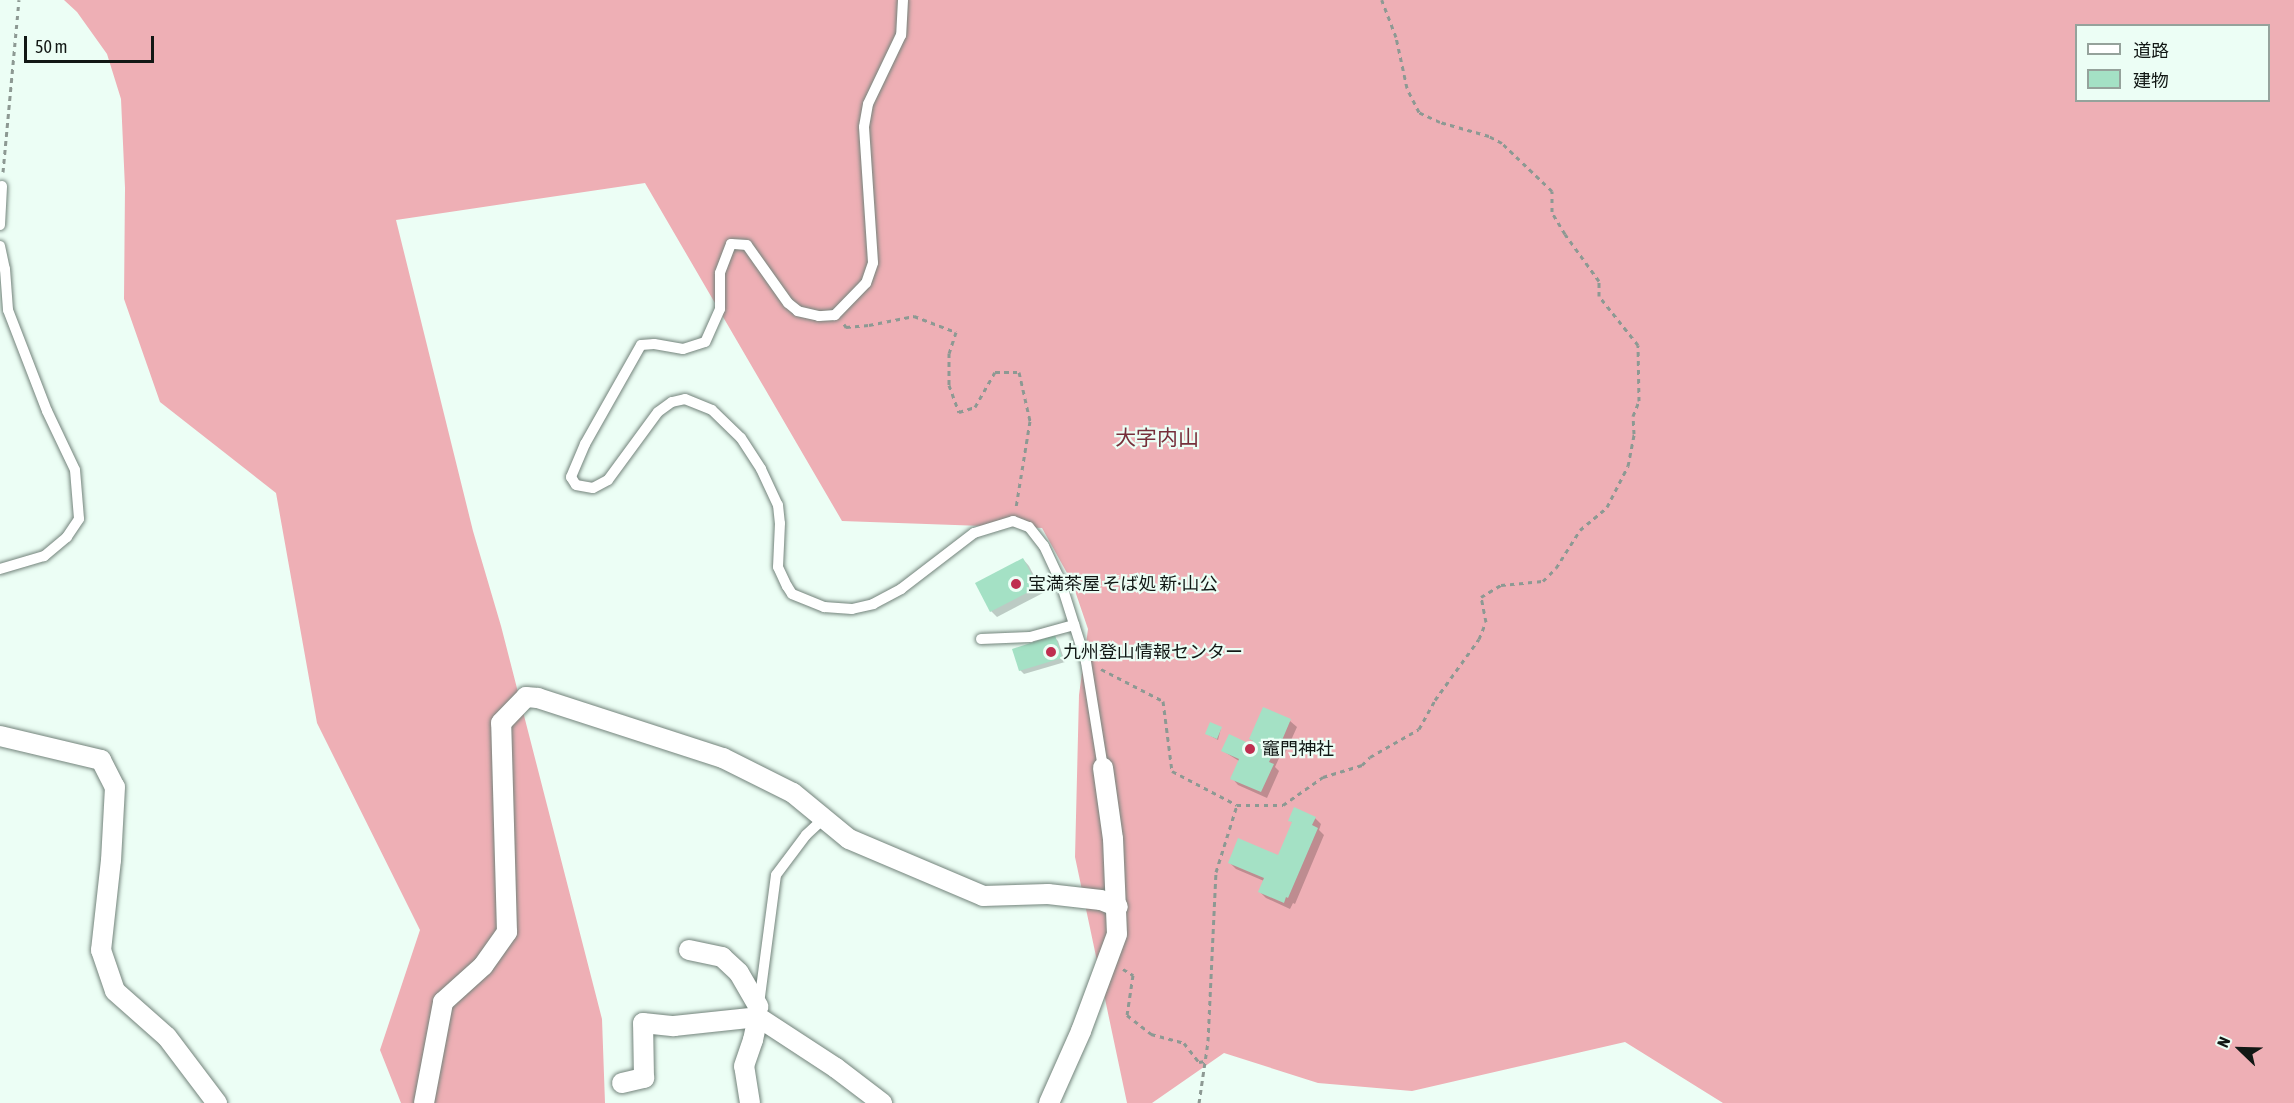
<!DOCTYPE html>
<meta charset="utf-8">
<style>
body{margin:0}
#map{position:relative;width:2294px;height:1103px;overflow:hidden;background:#ecfef5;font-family:"Asap Condensed","Noto Sans JP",sans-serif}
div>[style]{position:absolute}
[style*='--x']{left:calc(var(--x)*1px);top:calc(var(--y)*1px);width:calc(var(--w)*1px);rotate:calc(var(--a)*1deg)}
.forest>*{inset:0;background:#eeafb5}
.shadow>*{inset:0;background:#0003}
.building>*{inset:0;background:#a4e1c5}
.path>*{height:3px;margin-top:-1.5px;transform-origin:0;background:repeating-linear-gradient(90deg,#8d9993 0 4.5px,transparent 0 9px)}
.roads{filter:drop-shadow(0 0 2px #73837b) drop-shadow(0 0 2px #73837b)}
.lane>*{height:10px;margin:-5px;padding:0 5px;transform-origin:5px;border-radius:5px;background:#fff}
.street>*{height:20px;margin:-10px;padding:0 10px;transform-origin:10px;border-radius:10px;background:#fff}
.dots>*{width:16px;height:16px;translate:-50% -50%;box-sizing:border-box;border:3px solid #ecfef5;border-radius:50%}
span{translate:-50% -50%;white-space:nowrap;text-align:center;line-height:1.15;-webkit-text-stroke:4.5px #ecfef5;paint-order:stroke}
.poi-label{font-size:18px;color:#121815}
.left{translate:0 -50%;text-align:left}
.quarter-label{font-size:21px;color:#762f3a}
.legend{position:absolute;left:2075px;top:24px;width:195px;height:78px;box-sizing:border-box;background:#ecfef5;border:2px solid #95a29b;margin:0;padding:8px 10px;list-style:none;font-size:18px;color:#121815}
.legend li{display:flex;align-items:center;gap:12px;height:30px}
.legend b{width:30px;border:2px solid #95a29b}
.north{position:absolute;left:2210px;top:1019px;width:60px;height:60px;-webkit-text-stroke:4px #ecfef5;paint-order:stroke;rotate:293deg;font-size:16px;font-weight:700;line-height:24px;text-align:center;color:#121815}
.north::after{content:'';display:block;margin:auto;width:21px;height:27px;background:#121815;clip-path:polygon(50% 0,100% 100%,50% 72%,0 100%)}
.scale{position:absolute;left:24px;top:36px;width:130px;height:27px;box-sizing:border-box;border:3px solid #121815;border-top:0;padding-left:8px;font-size:18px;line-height:21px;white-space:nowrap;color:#121815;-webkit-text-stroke:4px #ecfef5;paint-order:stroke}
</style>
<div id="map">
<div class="forest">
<i style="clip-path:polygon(evenodd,64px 0,2294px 0,2294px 1103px,1723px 1103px,1625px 1042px,1412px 1091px,1318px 1083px,1224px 1053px,1152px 1103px,1127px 1103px,1075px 857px,1079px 695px,1088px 629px,1072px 582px,1042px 528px,842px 521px,645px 183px,396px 220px,473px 531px,501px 626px,602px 1019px,605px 1103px,401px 1103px,380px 1050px,420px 930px,317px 723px,276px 493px,160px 402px,124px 299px,125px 188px,121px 99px,107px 54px,77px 12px,64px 0,2076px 26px,2268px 26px,2268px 100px,2076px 100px,2076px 26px)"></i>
</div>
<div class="shadow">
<i style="clip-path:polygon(1023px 559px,1029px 566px,1043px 593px,997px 617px,991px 611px)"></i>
<i style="clip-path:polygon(1054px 637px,1058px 641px,1065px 662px,1024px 674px,1020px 670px)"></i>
<i style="clip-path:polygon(1264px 709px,1290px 721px,1297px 727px,1283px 758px,1280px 756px,1275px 767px,1279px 771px,1267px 798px,1238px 785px,1232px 778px,1239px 761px,1223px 751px,1247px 744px,1252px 748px,1254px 742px,1250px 739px)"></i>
<i style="clip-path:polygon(1221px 728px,1218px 740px,1207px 734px)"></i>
<i style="clip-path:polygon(1315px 818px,1321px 824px,1319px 830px,1324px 835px,1295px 904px,1293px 903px,1290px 909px,1266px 898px,1260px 892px,1264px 881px,1236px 869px,1229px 862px,1279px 857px,1293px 823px,1290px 820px)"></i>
</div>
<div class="building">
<i style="clip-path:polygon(1023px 558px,1038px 587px,990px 612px,975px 583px)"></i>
<i style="clip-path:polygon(1055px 635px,1062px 658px,1019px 671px,1012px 649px)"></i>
<i style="clip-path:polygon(1263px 707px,1291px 719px,1277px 752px,1274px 751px,1269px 762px,1274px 764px,1261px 792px,1230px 779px,1239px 759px,1221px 751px,1229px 734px,1248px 743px,1247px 746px,1250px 747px,1253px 741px,1249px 739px)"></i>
<i style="clip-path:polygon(1210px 722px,1222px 727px,1217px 739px,1205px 734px)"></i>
<i style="clip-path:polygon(1294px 807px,1316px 817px,1312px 825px,1318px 828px,1288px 898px,1286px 897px,1284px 903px,1258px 892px,1264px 878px,1228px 863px,1238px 838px,1278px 855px,1292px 822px,1288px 821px)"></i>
</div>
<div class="path">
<i style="--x:3;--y:172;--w:173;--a:-84.7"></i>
<i style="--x:844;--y:324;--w:4;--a:56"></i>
<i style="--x:846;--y:327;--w:23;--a:-5"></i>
<i style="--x:869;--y:325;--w:46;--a:-11.3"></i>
<i style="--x:914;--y:316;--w:45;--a:20.9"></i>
<i style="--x:956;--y:332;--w:22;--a:108"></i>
<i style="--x:949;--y:353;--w:32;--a:90"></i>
<i style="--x:949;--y:385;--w:29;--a:70"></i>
<i style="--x:959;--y:412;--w:17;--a:-17"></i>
<i style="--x:975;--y:407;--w:40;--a:-60.3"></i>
<i style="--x:995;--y:372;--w:24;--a:0"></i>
<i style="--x:1019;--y:372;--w:50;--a:77.3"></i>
<i style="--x:1030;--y:421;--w:87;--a:99.2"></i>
<i style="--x:1101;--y:669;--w:70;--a:27.3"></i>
<i style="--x:1163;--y:701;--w:71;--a:82.7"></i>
<i style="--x:1172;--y:771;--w:73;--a:27.6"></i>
<i style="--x:1237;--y:805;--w:46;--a:0"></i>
<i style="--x:1283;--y:805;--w:49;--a:-35"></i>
<i style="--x:1323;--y:777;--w:41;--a:-17.1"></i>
<i style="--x:1362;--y:765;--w:11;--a:-45"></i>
<i style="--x:1370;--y:757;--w:56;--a:-29.7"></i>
<i style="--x:1419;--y:729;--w:33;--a:-61"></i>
<i style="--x:1435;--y:700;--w:75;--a:-54.2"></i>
<i style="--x:1479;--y:639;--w:18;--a:-68"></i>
<i style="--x:1486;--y:622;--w:25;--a:-101"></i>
<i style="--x:1481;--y:597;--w:23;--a:-31"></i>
<i style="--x:1501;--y:585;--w:42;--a:-5.4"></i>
<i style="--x:1543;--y:581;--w:18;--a:-45"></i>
<i style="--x:1556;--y:568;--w:45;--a:-57.7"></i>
<i style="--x:1580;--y:530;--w:35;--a:-40"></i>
<i style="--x:1607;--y:507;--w:46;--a:-62.9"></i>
<i style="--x:1628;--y:466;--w:33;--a:-79"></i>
<i style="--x:1634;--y:434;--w:18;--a:-93"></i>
<i style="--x:1633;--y:416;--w:16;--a:-68"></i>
<i style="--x:1639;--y:401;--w:56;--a:-91"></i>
<i style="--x:1638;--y:345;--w:63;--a:-128.5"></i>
<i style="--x:1599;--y:296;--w:15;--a:-90"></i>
<i style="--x:1599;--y:281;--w:58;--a:-125.9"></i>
<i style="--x:1565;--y:234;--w:26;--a:-121"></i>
<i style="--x:1552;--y:212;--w:21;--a:-90"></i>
<i style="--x:1552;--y:191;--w:69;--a:-136.2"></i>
<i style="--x:1502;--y:143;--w:15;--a:-152"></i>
<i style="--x:1489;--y:136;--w:51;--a:-164.1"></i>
<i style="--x:1440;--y:122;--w:23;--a:-155"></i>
<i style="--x:1419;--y:112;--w:27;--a:-117"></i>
<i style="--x:1407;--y:88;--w:52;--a:-102.2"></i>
<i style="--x:1396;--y:37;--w:40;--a:-111"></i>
<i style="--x:1123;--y:969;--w:12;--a:31"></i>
<i style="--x:1133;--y:975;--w:40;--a:98.5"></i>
<i style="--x:1127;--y:1015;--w:31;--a:38"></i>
<i style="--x:1151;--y:1034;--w:34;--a:15"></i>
<i style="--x:1184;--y:1043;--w:24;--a:52"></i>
<i style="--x:1199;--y:1062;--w:6;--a:-9"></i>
<i style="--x:1199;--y:1103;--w:63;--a:-81.7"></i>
<i style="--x:1208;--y:1041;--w:169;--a:-87.3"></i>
<i style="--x:1216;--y:872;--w:70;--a:-72.6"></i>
</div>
<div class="roads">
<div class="lane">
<i style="--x:903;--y:0;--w:35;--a:93"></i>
<i style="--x:901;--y:35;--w:76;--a:115.6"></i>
<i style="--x:868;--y:104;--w:23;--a:100"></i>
<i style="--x:864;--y:127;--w:136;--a:86.2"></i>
<i style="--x:873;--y:263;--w:21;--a:109"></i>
<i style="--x:866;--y:283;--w:45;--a:134.1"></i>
<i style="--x:835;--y:315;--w:16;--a:176"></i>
<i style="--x:819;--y:316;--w:22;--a:-167"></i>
<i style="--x:798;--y:311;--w:13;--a:-141"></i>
<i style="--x:788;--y:303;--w:71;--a:-125.3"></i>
<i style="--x:747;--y:245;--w:16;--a:-176"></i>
<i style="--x:731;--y:244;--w:31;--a:111"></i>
<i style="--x:720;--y:273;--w:36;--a:90"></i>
<i style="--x:720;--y:309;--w:36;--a:114"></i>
<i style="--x:705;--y:342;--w:23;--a:162"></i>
<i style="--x:683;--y:349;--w:29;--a:-170"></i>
<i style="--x:654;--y:344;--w:13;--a:176"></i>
<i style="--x:641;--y:345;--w:114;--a:119.5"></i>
<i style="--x:585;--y:444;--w:36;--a:113"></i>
<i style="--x:571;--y:477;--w:9;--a:58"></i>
<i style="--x:576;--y:485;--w:17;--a:10"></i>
<i style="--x:593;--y:488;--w:17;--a:-28"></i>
<i style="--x:608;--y:480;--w:84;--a:-53.7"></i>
<i style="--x:658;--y:412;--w:17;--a:-36"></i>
<i style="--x:672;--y:402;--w:13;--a:-13"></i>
<i style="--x:685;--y:399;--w:29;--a:22"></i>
<i style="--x:712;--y:410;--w:40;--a:44"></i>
<i style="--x:741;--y:438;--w:37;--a:57"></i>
<i style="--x:761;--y:469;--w:40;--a:65"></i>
<i style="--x:778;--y:505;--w:18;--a:84"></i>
<i style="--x:780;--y:523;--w:44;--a:92.6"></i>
<i style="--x:778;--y:567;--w:21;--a:65"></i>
<i style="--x:787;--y:586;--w:9;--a:58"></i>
<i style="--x:792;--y:594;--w:35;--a:22"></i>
<i style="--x:824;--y:607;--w:28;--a:4"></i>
<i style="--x:852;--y:609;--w:22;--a:-13"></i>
<i style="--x:873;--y:604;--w:32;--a:-28"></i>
<i style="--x:901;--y:589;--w:92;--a:-37.5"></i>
<i style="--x:974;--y:533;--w:41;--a:-17.1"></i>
<i style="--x:1013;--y:521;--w:17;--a:21"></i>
<i style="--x:1029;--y:527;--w:24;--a:52"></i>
<i style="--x:1044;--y:546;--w:38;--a:65"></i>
<i style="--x:1060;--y:580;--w:86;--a:72.4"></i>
<i style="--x:1086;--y:662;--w:107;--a:80.9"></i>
<i style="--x:0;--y:225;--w:39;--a:-87"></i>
<i style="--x:0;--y:246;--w:24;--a:78"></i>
<i style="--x:5;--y:269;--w:41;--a:85.8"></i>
<i style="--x:8;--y:310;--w:108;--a:68.9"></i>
<i style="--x:47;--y:411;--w:65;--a:64.6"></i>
<i style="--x:75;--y:470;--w:49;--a:85.3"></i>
<i style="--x:79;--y:519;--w:22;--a:124"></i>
<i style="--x:67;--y:537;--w:30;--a:140"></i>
<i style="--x:44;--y:556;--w:46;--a:163.5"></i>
<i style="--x:981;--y:639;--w:49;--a:-2.3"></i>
<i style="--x:1030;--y:637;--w:46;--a:-15.3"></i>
<i style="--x:759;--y:1004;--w:130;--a:-82.5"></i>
<i style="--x:776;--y:875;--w:50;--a:-53.1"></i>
<i style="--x:806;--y:835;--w:26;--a:-43"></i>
</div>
<div class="street">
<i style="--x:0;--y:736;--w:104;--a:13.4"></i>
<i style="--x:101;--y:760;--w:30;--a:63"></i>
<i style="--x:115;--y:787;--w:73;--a:93.1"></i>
<i style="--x:111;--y:860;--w:91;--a:96.3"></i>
<i style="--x:101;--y:950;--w:43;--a:71.1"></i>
<i style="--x:115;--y:991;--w:69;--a:41.5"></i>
<i style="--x:167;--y:1037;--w:83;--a:52.9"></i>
<i style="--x:689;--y:950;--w:34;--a:12"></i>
<i style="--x:722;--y:957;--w:23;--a:43"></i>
<i style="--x:739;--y:973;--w:39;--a:60"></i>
<i style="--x:622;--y:1083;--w:23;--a:-13"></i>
<i style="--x:644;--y:1078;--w:55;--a:-91"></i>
<i style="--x:643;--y:1023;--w:31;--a:6"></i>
<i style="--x:674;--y:1026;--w:84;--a:-6.1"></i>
<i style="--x:758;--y:1017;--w:93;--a:33.2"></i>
<i style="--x:836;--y:1068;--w:58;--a:37.3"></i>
<i style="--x:424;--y:1103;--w:103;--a:-79.3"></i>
<i style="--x:443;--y:1002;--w:54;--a:-42"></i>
<i style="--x:483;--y:966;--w:42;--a:-54.8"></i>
<i style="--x:507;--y:932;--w:209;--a:-91.6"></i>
<i style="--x:501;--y:723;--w:36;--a:-46"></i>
<i style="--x:526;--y:697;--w:12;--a:5"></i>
<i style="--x:538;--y:698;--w:194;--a:18"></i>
<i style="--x:723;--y:758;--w:78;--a:26.6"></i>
<i style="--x:793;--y:793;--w:72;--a:39.4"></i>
<i style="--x:849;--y:839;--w:146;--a:23"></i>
<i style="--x:983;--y:896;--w:65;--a:-1.8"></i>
<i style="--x:1048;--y:894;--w:53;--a:6.5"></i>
<i style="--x:1101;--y:900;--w:18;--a:22"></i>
<i style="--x:750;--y:1103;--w:37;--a:-99"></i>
<i style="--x:744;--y:1066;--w:28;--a:-71"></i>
<i style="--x:753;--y:1040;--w:24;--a:-78"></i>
<i style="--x:1049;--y:1103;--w:79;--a:-66"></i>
<i style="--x:1081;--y:1031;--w:103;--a:-69.6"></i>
<i style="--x:1117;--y:934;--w:95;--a:-92.4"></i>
<i style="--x:1113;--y:839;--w:72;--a:-98"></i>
</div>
</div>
<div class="dots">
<i style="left:1016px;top:584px;background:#bf2e50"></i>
<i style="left:1051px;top:652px;background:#bf2e50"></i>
<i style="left:1250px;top:749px;background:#bf2e50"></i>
</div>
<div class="poi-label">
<span class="left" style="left:1028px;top:584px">宝満茶屋 そば処 新•山公</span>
<span class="left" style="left:1063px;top:652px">九州登山情報センター</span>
<span class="left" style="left:1262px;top:749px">竈門神社</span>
</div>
<div class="quarter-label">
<span style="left:1157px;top:437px">大字内山</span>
</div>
<ul class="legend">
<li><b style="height:8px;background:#fff"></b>道路</li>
<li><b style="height:16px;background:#a4e1c5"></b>建物</li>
</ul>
<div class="north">N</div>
<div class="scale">50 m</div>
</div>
